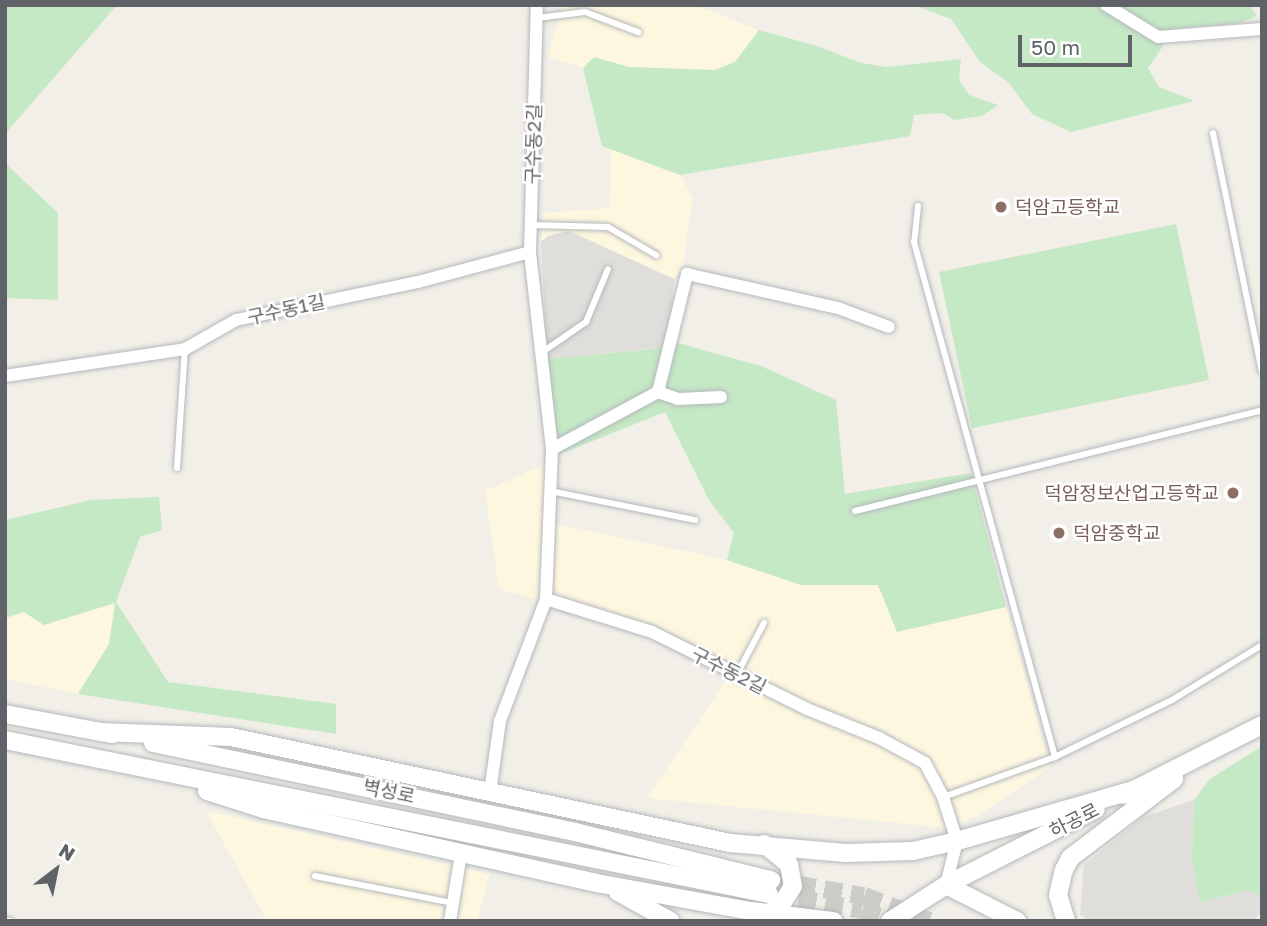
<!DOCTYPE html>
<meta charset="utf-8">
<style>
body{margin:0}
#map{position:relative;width:1267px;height:926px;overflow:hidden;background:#f1efe8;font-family:"Golos Text","Noto Sans KR",sans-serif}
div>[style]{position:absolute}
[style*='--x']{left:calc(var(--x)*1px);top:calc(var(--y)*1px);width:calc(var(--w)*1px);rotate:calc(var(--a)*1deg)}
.commercial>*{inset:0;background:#fef7e0}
.industrial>*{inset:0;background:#e0deda}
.green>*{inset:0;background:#c5e8c5}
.secondary-tunnel>*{height:18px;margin-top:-9px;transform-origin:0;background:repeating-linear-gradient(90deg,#ccccc8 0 18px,transparent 0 27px)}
.roads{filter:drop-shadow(0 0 2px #b5b8bc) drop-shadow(0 0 2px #b5b8bc)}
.lane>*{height:6px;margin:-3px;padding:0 3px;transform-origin:3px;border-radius:3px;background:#fff}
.street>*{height:12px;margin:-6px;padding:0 6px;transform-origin:6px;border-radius:6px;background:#fff}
.secondary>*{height:18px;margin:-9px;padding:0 9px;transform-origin:9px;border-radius:9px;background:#fff}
.dots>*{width:19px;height:19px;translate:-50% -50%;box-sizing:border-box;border:4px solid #fff;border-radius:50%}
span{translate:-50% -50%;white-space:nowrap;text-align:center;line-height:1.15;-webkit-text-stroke:5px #fff;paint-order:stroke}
.street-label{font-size:19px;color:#5f6368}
.education-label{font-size:19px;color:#785e54}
.left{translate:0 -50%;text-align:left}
.right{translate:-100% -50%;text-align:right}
.frame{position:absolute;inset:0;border:7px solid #5f6368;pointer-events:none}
.north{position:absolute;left:21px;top:835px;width:70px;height:70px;-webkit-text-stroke:5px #fff;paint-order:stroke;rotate:32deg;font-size:19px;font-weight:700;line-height:28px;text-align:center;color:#5f6368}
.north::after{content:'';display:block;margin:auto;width:24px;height:32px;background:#5f6368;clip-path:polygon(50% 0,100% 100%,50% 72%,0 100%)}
.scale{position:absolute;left:1018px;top:35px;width:114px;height:32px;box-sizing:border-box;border:4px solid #5f6368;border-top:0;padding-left:9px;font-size:21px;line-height:24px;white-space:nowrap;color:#5f6368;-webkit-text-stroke:5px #fff;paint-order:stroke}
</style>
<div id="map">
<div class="commercial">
<i style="clip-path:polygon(562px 5px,695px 5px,759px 30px,735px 62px,715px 70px,629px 67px,594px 57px,583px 68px,548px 57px)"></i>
<i style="clip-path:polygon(611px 149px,680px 175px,693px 198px,682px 270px,674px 279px,569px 231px,548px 236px,541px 242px,543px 213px,610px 208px)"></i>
<i style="clip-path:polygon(545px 464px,556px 524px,727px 560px,801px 585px,878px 585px,897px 631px,1006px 607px,1050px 767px,979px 815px,948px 828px,647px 798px,735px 667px,682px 639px,499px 589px,485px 491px)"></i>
<i style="clip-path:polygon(116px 602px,109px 644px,78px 694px,5px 679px,5px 618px,24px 612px,44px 625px)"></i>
<i style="clip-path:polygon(206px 811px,490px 874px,477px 921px,267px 921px)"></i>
</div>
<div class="industrial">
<i style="clip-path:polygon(569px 231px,674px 279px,669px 347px,547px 359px,541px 242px,548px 236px)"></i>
<i style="clip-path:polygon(1194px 800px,1192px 860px,1200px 903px,1246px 890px,1262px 896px,1262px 910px,1254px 921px,1089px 921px,1080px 914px,1084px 865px,1143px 817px)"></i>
</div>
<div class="green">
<i style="clip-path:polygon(5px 5px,117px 5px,5px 134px)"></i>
<i style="clip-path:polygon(914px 5px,1249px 5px,1257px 16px,1237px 24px,1175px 28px,1148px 68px,1159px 87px,1194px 101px,1071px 132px,1032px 114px,1008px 82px,980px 62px,951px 19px)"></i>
<i style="clip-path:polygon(759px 30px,817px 46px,861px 63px,887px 67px,961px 59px,959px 80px,969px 95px,998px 105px,982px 116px,954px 120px,943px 113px,914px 115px,910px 136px,680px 175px,602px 146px,583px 68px,594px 57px,629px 67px,715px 70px,735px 62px)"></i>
<i style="clip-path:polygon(5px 163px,58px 213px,58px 300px,5px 298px)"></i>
<i style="clip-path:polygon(1176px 224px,1209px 380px,972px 428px,939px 272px)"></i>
<i style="clip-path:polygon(678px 343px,761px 366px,836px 400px,845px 494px,971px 473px,1006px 607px,897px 632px,878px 585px,801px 585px,727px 560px,734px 533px,709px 500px,665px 412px,560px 454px,547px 359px,652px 349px)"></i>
<i style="clip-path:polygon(159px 497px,162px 530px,140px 537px,116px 602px,168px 682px,336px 704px,336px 734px,78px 694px,109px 644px,115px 603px,44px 625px,24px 612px,5px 618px,5px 520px,91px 500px)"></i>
<i style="clip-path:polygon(1262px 746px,1262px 896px,1246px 890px,1200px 903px,1192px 860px,1194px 800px,1210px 779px)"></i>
</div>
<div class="secondary-tunnel">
<i style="--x:771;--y:880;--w:94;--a:9.8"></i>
<i style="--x:864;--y:896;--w:70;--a:21"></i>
<i style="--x:772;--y:894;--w:91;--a:10.1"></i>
<i style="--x:862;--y:910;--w:30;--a:21"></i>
</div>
<div class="roads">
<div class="lane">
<i style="--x:537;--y:18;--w:48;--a:-7.1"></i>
<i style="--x:585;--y:12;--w:57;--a:20.7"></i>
<i style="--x:1213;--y:133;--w:243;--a:78.4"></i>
<i style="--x:918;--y:206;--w:36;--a:96"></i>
<i style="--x:914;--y:242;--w:534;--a:74.69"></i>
<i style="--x:1055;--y:757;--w:119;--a:160.3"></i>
<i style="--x:531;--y:225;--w:77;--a:1.5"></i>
<i style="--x:608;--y:227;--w:56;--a:30.3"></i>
<i style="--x:541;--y:353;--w:55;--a:-34.6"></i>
<i style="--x:586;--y:322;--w:57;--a:-67.5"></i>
<i style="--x:177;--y:468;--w:119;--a:-86.2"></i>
<i style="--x:550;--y:491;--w:148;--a:11.3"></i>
<i style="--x:855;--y:511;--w:419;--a:-13.9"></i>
<i style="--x:737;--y:674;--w:58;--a:-62.1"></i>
<i style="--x:1055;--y:757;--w:130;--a:-26"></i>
<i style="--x:1172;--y:700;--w:105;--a:-31.4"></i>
<i style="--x:315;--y:876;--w:141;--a:11.1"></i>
<i style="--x:5;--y:920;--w:5;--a:11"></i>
</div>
<div class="street">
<i style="--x:1106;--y:5;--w:61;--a:31.6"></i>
<i style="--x:1158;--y:37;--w:104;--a:-4.4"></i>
<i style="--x:5;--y:376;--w:182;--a:-8.5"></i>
<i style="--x:185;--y:349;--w:59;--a:-29.6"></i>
<i style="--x:236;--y:320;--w:186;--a:-11.8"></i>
<i style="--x:418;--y:282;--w:116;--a:-15"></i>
<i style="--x:658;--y:392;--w:21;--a:19"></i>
<i style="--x:678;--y:399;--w:43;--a:-2.7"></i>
<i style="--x:552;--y:449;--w:120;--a:-28.3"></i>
<i style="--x:658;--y:392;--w:122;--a:-76.2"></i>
<i style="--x:687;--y:274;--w:155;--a:12.7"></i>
<i style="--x:838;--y:308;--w:54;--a:20.4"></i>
<i style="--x:546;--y:599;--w:111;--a:17.3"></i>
<i style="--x:652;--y:632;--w:173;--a:26.4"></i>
<i style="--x:807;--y:709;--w:78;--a:21.9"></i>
<i style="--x:879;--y:738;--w:52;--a:28.5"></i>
<i style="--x:925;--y:763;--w:38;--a:62"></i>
<i style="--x:943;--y:797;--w:46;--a:72.3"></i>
<i style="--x:957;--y:841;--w:45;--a:104"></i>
<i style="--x:490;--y:792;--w:72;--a:-82"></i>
<i style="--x:500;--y:721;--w:130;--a:-69.3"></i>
<i style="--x:546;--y:599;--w:150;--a:-87.7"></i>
<i style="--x:552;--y:449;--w:198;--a:-96.4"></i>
<i style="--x:530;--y:252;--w:247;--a:-88.4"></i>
<i style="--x:450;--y:921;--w:68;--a:-80.7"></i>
<i style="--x:461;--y:854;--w:4;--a:-14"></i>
</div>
<div class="secondary">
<i style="--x:5;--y:714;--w:109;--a:10.6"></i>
<i style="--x:100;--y:732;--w:131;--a:2.2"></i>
<i style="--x:231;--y:737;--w:510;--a:11.99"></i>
<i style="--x:730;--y:843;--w:116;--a:4.9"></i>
<i style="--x:846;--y:853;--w:67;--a:-1.7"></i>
<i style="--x:913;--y:851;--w:45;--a:-12.8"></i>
<i style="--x:957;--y:841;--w:184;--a:-16.1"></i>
<i style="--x:5;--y:740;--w:779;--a:11.4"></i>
<i style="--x:153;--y:743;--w:431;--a:11.9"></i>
<i style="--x:575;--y:832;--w:202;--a:13.8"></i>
<i style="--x:207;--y:791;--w:59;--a:17.8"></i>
<i style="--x:263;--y:809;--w:347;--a:12.5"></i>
<i style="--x:602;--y:884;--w:151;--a:10.3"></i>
<i style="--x:751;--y:911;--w:83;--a:7"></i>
<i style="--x:1124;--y:795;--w:155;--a:-26.9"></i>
<i style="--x:764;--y:844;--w:32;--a:39"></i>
<i style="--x:789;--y:864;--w:22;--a:80"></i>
<i style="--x:793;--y:886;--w:25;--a:122"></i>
<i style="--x:780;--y:907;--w:13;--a:153"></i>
<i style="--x:946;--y:885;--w:80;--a:26.9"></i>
<i style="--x:618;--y:892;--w:60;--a:29.1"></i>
<i style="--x:890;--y:921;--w:67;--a:-32.7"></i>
<i style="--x:946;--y:885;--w:168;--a:-26.9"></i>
<i style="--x:1066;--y:921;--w:27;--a:-107"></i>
<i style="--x:1058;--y:895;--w:26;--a:-77"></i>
<i style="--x:1064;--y:870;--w:13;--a:-63"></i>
<i style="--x:1070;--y:858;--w:131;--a:-37.2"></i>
</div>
</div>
<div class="dots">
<i style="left:1001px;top:207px;background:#8d6e63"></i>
<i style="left:1233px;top:493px;background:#8d6e63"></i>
<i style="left:1059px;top:533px;background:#8d6e63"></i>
</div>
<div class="street-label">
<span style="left:533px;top:144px;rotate:-88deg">구수동2길</span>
<span style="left:286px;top:309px;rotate:-12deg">구수동1길</span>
<span style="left:729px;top:670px;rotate:27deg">구수동2길</span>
<span style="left:389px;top:791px;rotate:12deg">벽성로</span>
<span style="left:1074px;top:820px;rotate:-27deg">하공로</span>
</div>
<div class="education-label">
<span class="left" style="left:1015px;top:207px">덕암고등학교</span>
<span class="right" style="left:1219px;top:493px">덕암정보산업고등학교</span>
<span class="left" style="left:1073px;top:533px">덕암중학교</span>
</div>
<div class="frame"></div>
<div class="north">N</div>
<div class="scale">50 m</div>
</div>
